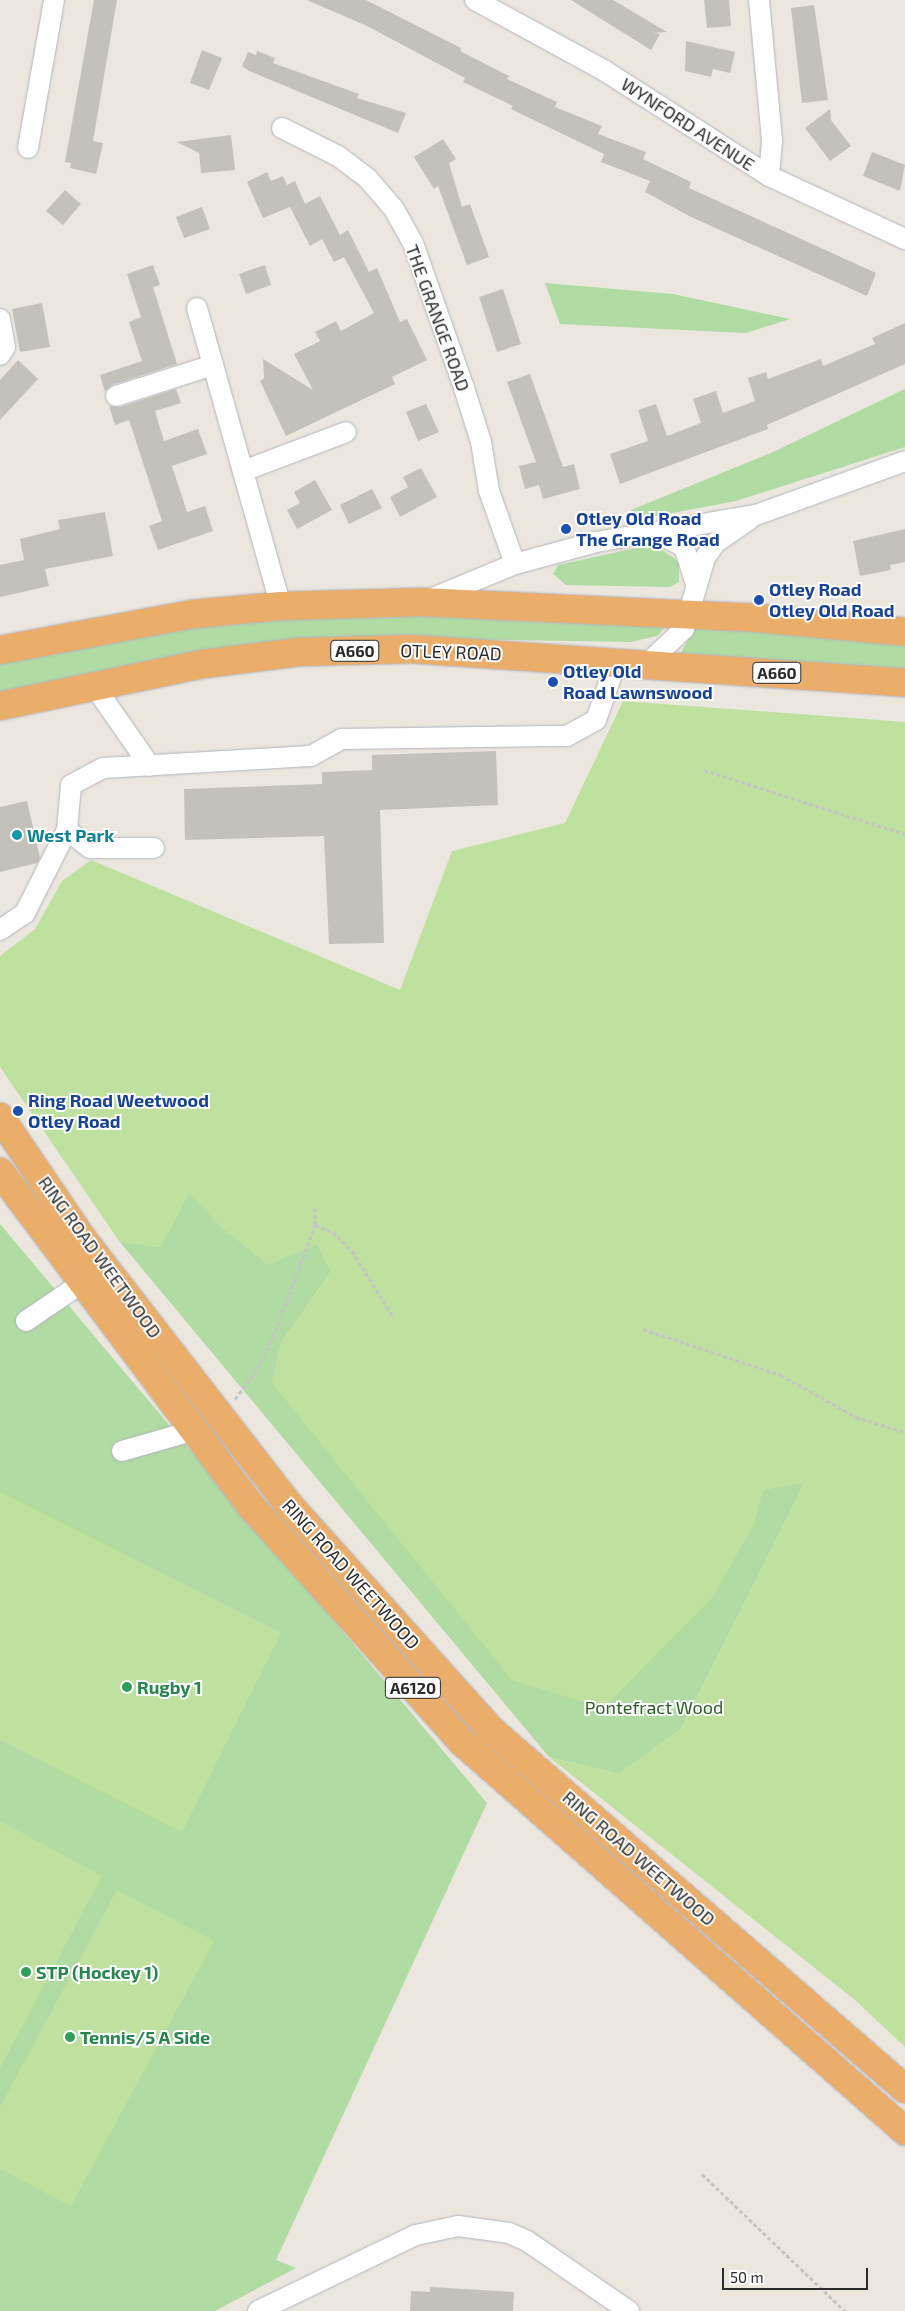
<!DOCTYPE html>
<style>
body{margin:0}
#map{position:relative;width:905px;height:2311px;overflow:hidden;background:#ebe7df;font-family:"Exo 2",sans-serif}
div>[style]{position:absolute}
[style*='--x']{left:calc(var(--x)*1px);top:calc(var(--y)*1px);width:calc(var(--w)*1px);rotate:calc(var(--a)*1deg)}
.green>*{inset:0;background:#b0dba2}
.pitch>*{inset:0;background:#bfe19f}
.building>*{inset:0;background:#c4c1ba}
.path>*{height:3px;margin-top:-1.5px;transform-origin:0;background:repeating-linear-gradient(90deg,#c4c4c4 0 4px,transparent 0 6.5px)}
.roads{filter:drop-shadow(0 0 1px #b3b4bd) drop-shadow(0 0 1px #b3b4bd)}
.minor>*{height:20px;margin:-10px;padding:0 10px;transform-origin:10px;border-radius:10px;background:#fff}
.highway>*{height:28px;margin:-14px;padding:0 14px;transform-origin:14px;border-radius:14px;background:#ebae6a}
.dots>*{width:14px;height:14px;translate:-50% -50%;box-sizing:border-box;border:2px solid #fff;border-radius:50%}
span{translate:-50% -50%;white-space:nowrap;text-align:center;line-height:1.15;-webkit-text-stroke:4px #fff;paint-order:stroke}
.shield-label span{padding:1px 4px;background:#fff;border:1px solid;border-radius:4px;-webkit-text-stroke-width:0}
.shield-label{font-size:16px;color:#2b2b2b;font-weight:700}
.street-label{font-size:18px;color:#2b2b2b}
.transit-label{font-size:18px;color:#164399;font-weight:700}
.left{translate:0 -50%;text-align:left}
.culture-label{font-size:18px;color:#0d838f;font-weight:700}
.leisure-label{font-size:18px;color:#27864d;font-weight:700}
.park-label{font-size:18px;color:#2a6023}
.scale{position:absolute;left:722px;top:2268px;width:146px;height:22px;box-sizing:border-box;border:2px solid #2b2b2b;border-top:0;padding-left:6px;font-size:15px;line-height:18px;white-space:nowrap;color:#2b2b2b;-webkit-text-stroke:4px #fff;paint-order:stroke}
</style>
<div id="map">
<div class="green">
<i style="clip-path:polygon(545px 283px,673px 294px,790px 319px,746px 333px,560px 324px)"></i>
<i style="clip-path:polygon(905px 389px,905px 447px,736px 501px,635px 520px,631px 510px,773px 452px)"></i>
<i style="clip-path:polygon(654px 544px,679px 562px,679px 582px,670px 587px,566px 585px,553px 574px,558px 565px)"></i>
<i style="clip-path:polygon(440px 613px,668px 624px,657px 636px,631px 642px,388px 638px,0 695px,0 660px,235px 619px)"></i>
<i style="clip-path:polygon(695px 626px,905px 642px,905px 673px,680px 655px)"></i>
<i style="clip-path:polygon(189px 1193px,225px 1230px,317px 1243px,331px 1272px,280px 1344px,750px 1492px,805px 1482px,681px 1729px,619px 1774px,549px 1757px,119px 1241px,160px 1247px)"></i>
<i style="clip-path:polygon(0 1224px,487px 1803px,276px 2260px,296px 2268px,215px 2311px,0 2311px)"></i>
</div>
<div class="pitch">
<i style="clip-path:polygon(623px 701px,905px 722px,905px 2047px,855px 2000px,549px 1757px,619px 1774px,681px 1729px,805px 1482px,763px 1490px,754px 1524px,712px 1598px,603px 1708px,512px 1680px,272px 1383px,280px 1344px,331px 1272px,317px 1244px,268px 1265px,225px 1230px,189px 1194px,160px 1247px,119px 1241px,0 1067px,0 956px,35px 929px,62px 881px,91px 860px,400px 990px,452px 851px,565px 823px)"></i>
<i style="clip-path:polygon(0 1492px,281px 1633px,182px 1832px,0 1740px)"></i>
<i style="clip-path:polygon(0 1821px,102px 1876px,0 2068px)"></i>
<i style="clip-path:polygon(117px 1890px,214px 1941px,71px 2206px,0 2169px,0 2107px)"></i>
</div>
<div class="building">
<i style="clip-path:polygon(94px 0,117px 0,93px 141px,103px 143px,96px 174px,70px 168px,71px 163px,65px 162px)"></i>
<i style="clip-path:polygon(307px 0,366px 0,461px 48px,460px 51px,509px 76px,507px 79px,557px 102px,555px 107px,602px 126px,598px 134px,646px 152px,643px 159px,691px 182px,689px 188px,876px 273px,867px 296px,691px 217px,645px 192px,650px 181px,601px 162px,604px 154px,511px 109px,513px 106px,463px 82px,465px 78px,367px 26px)"></i>
<i style="clip-path:polygon(571px 0,613px 0,667px 32px,653px 33px,660px 34px,651px 50px)"></i>
<i style="clip-path:polygon(704px 0,729px 0,731px 26px,707px 28px)"></i>
<i style="clip-path:polygon(814px 5px,828px 100px,802px 103px,791px 8px)"></i>
<i style="clip-path:polygon(686px 41px,735px 52px,730px 73px,713px 69px,711px 77px,685px 71px)"></i>
<i style="clip-path:polygon(202px 50px,222px 58px,209px 90px,190px 83px)"></i>
<i style="clip-path:polygon(257px 51px,275px 58px,273px 63px,359px 94px,357px 98px,406px 113px,398px 133px,249px 71px,242px 66px,248px 52px,256px 55px)"></i>
<i style="clip-path:polygon(830px 109px,831px 120px,851px 146px,830px 161px,805px 128px)"></i>
<i style="clip-path:polygon(231px 135px,235px 170px,201px 173px,199px 153px,177px 142px)"></i>
<i style="clip-path:polygon(443px 139px,456px 159px,449px 163px,462px 207px,470px 204px,489px 257px,467px 265px,438px 186px,434px 189px,414px 157px)"></i>
<i style="clip-path:polygon(872px 152px,905px 165px,900px 191px,863px 176px)"></i>
<i style="clip-path:polygon(267px 172px,271px 181px,283px 176px,287px 185px,295px 181px,305px 204px,320px 196px,340px 235px,348px 230px,369px 272px,377px 268px,400px 322px,407px 319px,427px 360px,392px 377px,395px 384px,286px 436px,260px 381px,264px 378px,263px 359px,313px 390px,294px 354px,320px 341px,315px 332px,336px 321px,341px 331px,374px 313px,344px 257px,334px 262px,322px 239px,310px 246px,290px 207px,263px 218px,247px 182px)"></i>
<i style="clip-path:polygon(65px 190px,81px 204px,63px 225px,46px 211px)"></i>
<i style="clip-path:polygon(202px 207px,210px 229px,184px 238px,176px 217px)"></i>
<i style="clip-path:polygon(153px 265px,160px 285px,153px 287px,177px 364px,112px 385px,105px 392px,100px 375px,142px 361px,129px 322px,141px 317px,127px 274px)"></i>
<i style="clip-path:polygon(265px 265px,271px 285px,246px 294px,239px 274px)"></i>
<i style="clip-path:polygon(503px 289px,521px 344px,497px 352px,479px 297px)"></i>
<i style="clip-path:polygon(42px 303px,50px 347px,20px 352px,12px 309px)"></i>
<i style="clip-path:polygon(905px 323px,905px 364px,767px 425px,768px 429px,620px 484px,610px 454px,648px 441px,638px 410px,656px 404px,667px 436px,701px 423px,693px 399px,716px 391px,723px 413px,755px 401px,748px 378px,766px 372px,768px 379px,821px 359px,823px 366px,875px 344px,872px 338px)"></i>
<i style="clip-path:polygon(18px 360px,38px 379px,0 420px,0 380px)"></i>
<i style="clip-path:polygon(530px 374px,563px 467px,574px 464px,580px 489px,543px 499px,539px 485px,525px 489px,519px 466px,536px 462px,507px 382px)"></i>
<i style="clip-path:polygon(176px 389px,181px 403px,155px 411px,164px 441px,198px 429px,207px 454px,172px 466px,187px 512px,205px 506px,213px 531px,158px 550px,149px 526px,162px 521px,129px 420px,115px 425px,109px 406px,120px 407px)"></i>
<i style="clip-path:polygon(426px 404px,439px 432px,418px 441px,406px 412px)"></i>
<i style="clip-path:polygon(421px 468px,437px 497px,400px 517px,390px 497px,408px 487px,403px 477px)"></i>
<i style="clip-path:polygon(315px 480px,332px 510px,297px 529px,287px 510px,300px 503px,294px 492px)"></i>
<i style="clip-path:polygon(372px 489px,382px 508px,349px 524px,340px 505px)"></i>
<i style="clip-path:polygon(105px 512px,113px 556px,45px 569px,49px 586px,0 597px,0 565px,24px 560px,20px 539px,60px 529px,58px 520px)"></i>
<i style="clip-path:polygon(905px 529px,905px 562px,890px 565px,891px 570px,860px 576px,853px 541px)"></i>
<i style="clip-path:polygon(496px 751px,498px 805px,380px 810px,384px 943px,329px 944px,324px 836px,185px 840px,184px 789px,322px 784px,322px 772px,372px 770px,372px 755px)"></i>
<i style="clip-path:polygon(27px 801px,40px 858px,37px 863px,0 872px,0 807px)"></i>
<i style="clip-path:polygon(430px 2287px,514px 2292px,513px 2311px,410px 2311px,411px 2291px,430px 2292px)"></i>
</div>
<div class="path">
<i style="--x:704;--y:770;--w:211;--a:17.7"></i>
<i style="--x:315;--y:1225;--w:19;--a:21"></i>
<i style="--x:333;--y:1232;--w:27;--a:45"></i>
<i style="--x:352;--y:1251;--w:79;--a:57.9"></i>
<i style="--x:643;--y:1329;--w:145;--a:18.4"></i>
<i style="--x:781;--y:1375;--w:86;--a:29.2"></i>
<i style="--x:856;--y:1417;--w:51;--a:17"></i>
<i style="--x:235;--y:1399;--w:39;--a:-53"></i>
<i style="--x:258;--y:1368;--w:34;--a:-64"></i>
<i style="--x:273;--y:1337;--w:120;--a:-69.4"></i>
<i style="--x:315;--y:1225;--w:17;--a:-90"></i>
<i style="--x:702;--y:2174;--w:198;--a:43.8"></i>
</div>
<div class="roads">
<div class="minor">
<i style="--x:475;--y:0;--w:148;--a:28.6"></i>
<i style="--x:605;--y:71;--w:195;--a:32.6"></i>
<i style="--x:769;--y:176;--w:150;--a:24.9"></i>
<i style="--x:759;--y:0;--w:142;--a:84.7"></i>
<i style="--x:772;--y:141;--w:35;--a:95"></i>
<i style="--x:282;--y:128;--w:63;--a:26.6"></i>
<i style="--x:338;--y:156;--w:38;--a:37"></i>
<i style="--x:368;--y:179;--w:40;--a:49"></i>
<i style="--x:394;--y:209;--w:39;--a:61"></i>
<i style="--x:413;--y:243;--w:154;--a:70.6"></i>
<i style="--x:464;--y:388;--w:57;--a:72.5"></i>
<i style="--x:481;--y:442;--w:50;--a:80.7"></i>
<i style="--x:489;--y:491;--w:77;--a:70.4"></i>
<i style="--x:28;--y:148;--w:150;--a:-80"></i>
<i style="--x:197;--y:308;--w:310;--a:74.3"></i>
<i style="--x:0;--y:319;--w:28;--a:80"></i>
<i style="--x:5;--y:347;--w:9;--a:122"></i>
<i style="--x:116;--y:396;--w:102;--a:-17.7"></i>
<i style="--x:243;--y:471;--w:110;--a:-20.7"></i>
<i style="--x:655;--y:532;--w:33;--a:27"></i>
<i style="--x:684;--y:547;--w:38;--a:72"></i>
<i style="--x:428;--y:600;--w:94;--a:-22.5"></i>
<i style="--x:515;--y:564;--w:84;--a:-15.2"></i>
<i style="--x:596;--y:542;--w:162;--a:-9.6"></i>
<i style="--x:756;--y:515;--w:158;--a:-19.9"></i>
<i style="--x:649;--y:662;--w:48;--a:-43.3"></i>
<i style="--x:684;--y:629;--w:74;--a:-73.5"></i>
<i style="--x:705;--y:558;--w:18;--a:-56"></i>
<i style="--x:715;--y:543;--w:42;--a:-34.4"></i>
<i style="--x:95;--y:687;--w:96;--a:55.2"></i>
<i style="--x:67;--y:830;--w:29;--a:38"></i>
<i style="--x:90;--y:848;--w:64;--a:0"></i>
<i style="--x:0;--y:930;--w:30;--a:-34"></i>
<i style="--x:25;--y:913;--w:93;--a:-63.2"></i>
<i style="--x:67;--y:830;--w:45;--a:-84.9"></i>
<i style="--x:71;--y:785;--w:36;--a:-28"></i>
<i style="--x:103;--y:768;--w:208;--a:-3.3"></i>
<i style="--x:311;--y:756;--w:35;--a:-29"></i>
<i style="--x:342;--y:739;--w:225;--a:-0.8"></i>
<i style="--x:567;--y:736;--w:33;--a:-29"></i>
<i style="--x:596;--y:720;--w:64;--a:-70.7"></i>
<i style="--x:26;--y:1321;--w:68;--a:-34.2"></i>
<i style="--x:122;--y:1451;--w:73;--a:-15.9"></i>
<i style="--x:258;--y:2311;--w:175;--a:-25.7"></i>
<i style="--x:416;--y:2235;--w:43;--a:-12.1"></i>
<i style="--x:458;--y:2226;--w:51;--a:7.8"></i>
<i style="--x:509;--y:2233;--w:20;--a:24"></i>
<i style="--x:527;--y:2241;--w:124;--a:34.5"></i>
</div>
<div class="highway">
<i style="--x:0;--y:650;--w:196;--a:-10.6"></i>
<i style="--x:193;--y:614;--w:88;--a:-5.2"></i>
<i style="--x:281;--y:606;--w:140;--a:-1.6"></i>
<i style="--x:421;--y:602;--w:337;--a:2.7"></i>
<i style="--x:758;--y:618;--w:148;--a:5.4"></i>
<i style="--x:0;--y:706;--w:207;--a:-11.7"></i>
<i style="--x:203;--y:664;--w:97;--a:-7.1"></i>
<i style="--x:299;--y:652;--w:113;--a:-1.5"></i>
<i style="--x:412;--y:649;--w:494;--a:3.9"></i>
<i style="--x:0;--y:1117;--w:146;--a:55.9"></i>
<i style="--x:82;--y:1238;--w:339;--a:52.2"></i>
<i style="--x:290;--y:1506;--w:300;--a:48.1"></i>
<i style="--x:490;--y:1729;--w:549;--a:40.94"></i>
<i style="--x:0;--y:1172;--w:418;--a:53.1"></i>
<i style="--x:251;--y:1506;--w:317;--a:48.2"></i>
<i style="--x:462;--y:1742;--w:590;--a:41.29"></i>
</div>
</div>
<div class="dots">
<i style="left:566px;top:529px;background:#1a4fb4"></i>
<i style="left:759px;top:600px;background:#1a4fb4"></i>
<i style="left:553px;top:682px;background:#1a4fb4"></i>
<i style="left:17px;top:835px;background:#0f9aa8"></i>
<i style="left:18px;top:1111px;background:#1a4fb4"></i>
<i style="left:127px;top:1687px;background:#2e9e5b"></i>
<i style="left:26px;top:1972px;background:#2e9e5b"></i>
<i style="left:70px;top:2037px;background:#2e9e5b"></i>
</div>
<div class="shield-label">
<span style="left:355px;top:651px">A660</span>
<span style="left:777px;top:673px">A660</span>
<span style="left:413px;top:1688px">A6120</span>
</div>
<div class="street-label">
<span style="left:688px;top:124px;rotate:33deg">WYNFORD AVENUE</span>
<span style="left:438px;top:318px;rotate:70deg">THE GRANGE ROAD</span>
<span style="left:451px;top:652px;rotate:2deg">OTLEY ROAD</span>
<span style="left:100px;top:1257px;rotate:54deg">RING ROAD WEETWOOD</span>
<span style="left:351px;top:1574px;rotate:48deg">RING ROAD WEETWOOD</span>
<span style="left:639px;top:1858px;rotate:41deg">RING ROAD WEETWOOD</span>
</div>
<div class="transit-label">
<span class="left" style="left:576px;top:529px">Otley Old Road<br>The Grange Road</span>
<span class="left" style="left:769px;top:600px">Otley Road<br>Otley Old Road</span>
<span class="left" style="left:563px;top:682px">Otley Old<br>Road Lawnswood</span>
<span class="left" style="left:28px;top:1111px">Ring Road Weetwood<br>Otley Road</span>
</div>
<div class="culture-label">
<span class="left" style="left:27px;top:835px">West Park</span>
</div>
<div class="leisure-label">
<span class="left" style="left:137px;top:1687px">Rugby 1</span>
<span class="left" style="left:36px;top:1972px">STP (Hockey 1)</span>
<span class="left" style="left:80px;top:2037px">Tennis/5 A Side</span>
</div>
<div class="park-label">
<span style="left:654px;top:1707px">Pontefract Wood</span>
</div>
<div class="scale">50 m</div>
</div>
